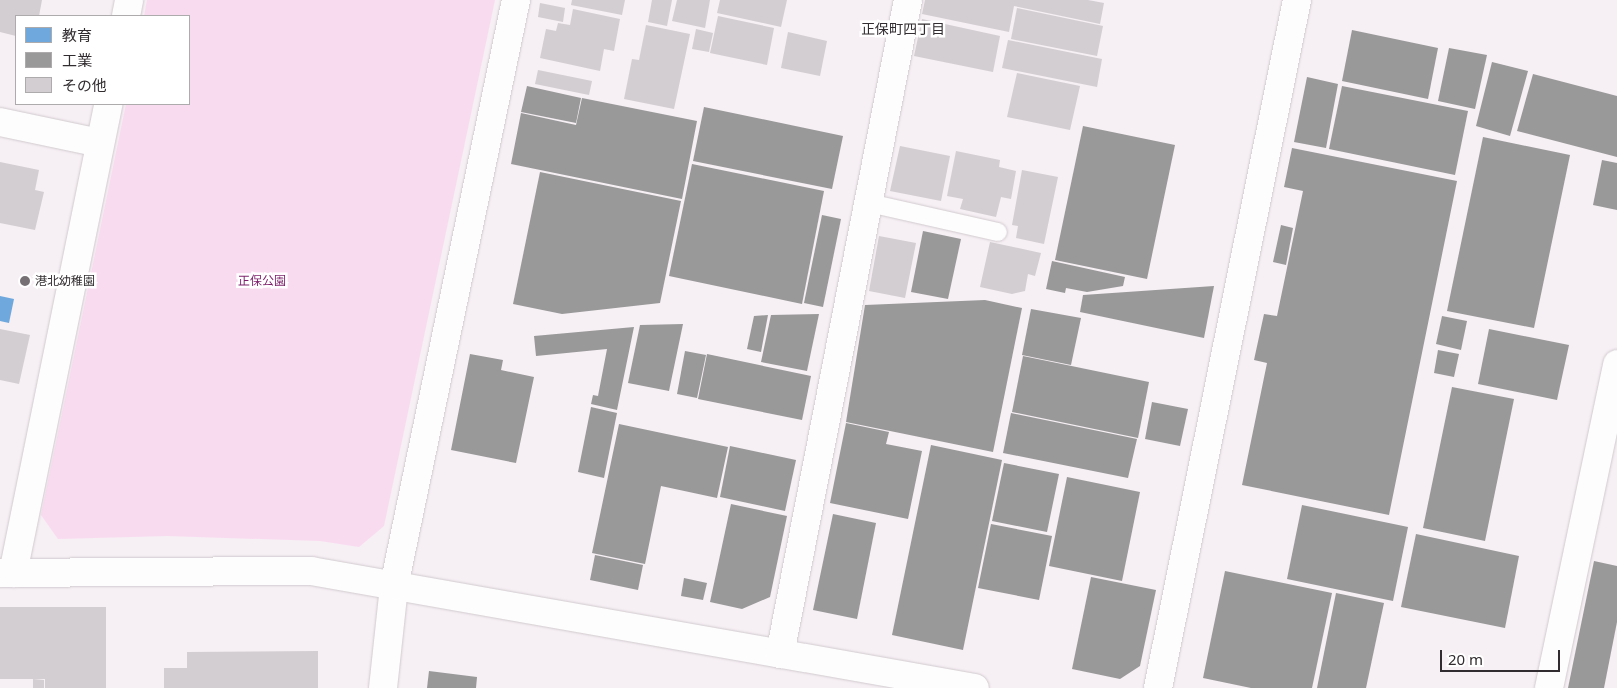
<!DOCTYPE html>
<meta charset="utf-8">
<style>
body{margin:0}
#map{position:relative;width:1617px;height:688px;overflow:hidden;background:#f6eff4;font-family:"Noto Sans","Noto Sans JP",sans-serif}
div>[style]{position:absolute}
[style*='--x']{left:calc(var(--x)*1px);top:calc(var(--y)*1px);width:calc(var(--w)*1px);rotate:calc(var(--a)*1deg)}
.green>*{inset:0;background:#f9dbf0}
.schools>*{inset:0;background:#6fa8dc}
.industry>*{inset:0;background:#999}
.building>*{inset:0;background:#d3ced2}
.roads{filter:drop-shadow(0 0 1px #d0cace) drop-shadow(0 0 1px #d0cace)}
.lane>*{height:18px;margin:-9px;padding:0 9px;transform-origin:9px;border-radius:9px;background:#fefdfd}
.street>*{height:28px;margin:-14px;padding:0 14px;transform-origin:14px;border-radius:14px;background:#fefdfd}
.dots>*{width:14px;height:14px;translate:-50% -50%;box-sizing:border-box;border:2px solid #fff;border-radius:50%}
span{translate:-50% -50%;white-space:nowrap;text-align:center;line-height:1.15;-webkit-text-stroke:5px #fff;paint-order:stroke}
.poi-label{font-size:12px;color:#312c2f}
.left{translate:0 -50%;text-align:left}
.park-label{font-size:12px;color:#7c1e6a}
.neighbourhood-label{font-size:14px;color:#312c2f}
.legend{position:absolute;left:15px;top:15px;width:175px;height:90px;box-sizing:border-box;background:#fff;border:1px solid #adabac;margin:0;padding:6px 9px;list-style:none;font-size:15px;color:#312c2f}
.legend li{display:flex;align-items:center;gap:10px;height:25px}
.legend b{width:25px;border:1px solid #adabac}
.scale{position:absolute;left:1440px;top:650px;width:120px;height:22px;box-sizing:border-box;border:2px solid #312c2f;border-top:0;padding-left:6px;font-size:15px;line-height:18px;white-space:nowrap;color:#312c2f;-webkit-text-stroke:4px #fff;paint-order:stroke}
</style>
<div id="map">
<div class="green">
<i style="clip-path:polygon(147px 0,495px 0,384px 526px,359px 547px,320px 541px,167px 536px,58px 539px,41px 515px,126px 104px,189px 104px,189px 16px,144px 16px)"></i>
</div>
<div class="schools">
<i style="clip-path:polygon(0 296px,14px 299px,9px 323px,0 321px)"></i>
</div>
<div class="industry">
<i style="clip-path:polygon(1352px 30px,1438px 48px,1428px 99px,1342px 81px)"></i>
<i style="clip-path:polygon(1449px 48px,1487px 55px,1475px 109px,1438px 101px)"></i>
<i style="clip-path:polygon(1492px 62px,1528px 71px,1510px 136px,1476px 126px)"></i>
<i style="clip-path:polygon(1533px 74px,1617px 96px,1617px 157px,1517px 131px)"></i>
<i style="clip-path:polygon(1307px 77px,1338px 84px,1326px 148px,1294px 142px)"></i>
<i style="clip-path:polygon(527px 86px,581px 98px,576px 123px,521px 112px)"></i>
<i style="clip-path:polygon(1342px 86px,1468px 111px,1455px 175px,1329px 149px)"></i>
<i style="clip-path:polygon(582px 98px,697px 121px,682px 199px,511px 164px,521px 113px,576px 125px)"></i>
<i style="clip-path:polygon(704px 107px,843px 136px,832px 189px,693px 161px)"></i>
<i style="clip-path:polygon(1083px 126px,1175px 145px,1147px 279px,1055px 260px)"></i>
<i style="clip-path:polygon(1483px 137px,1570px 155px,1534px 328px,1447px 311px)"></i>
<i style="clip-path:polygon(1292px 148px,1457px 181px,1389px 515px,1242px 485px,1267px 363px,1254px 360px,1264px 314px,1277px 316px,1303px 191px,1284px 187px)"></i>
<i style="clip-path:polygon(1602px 160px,1617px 163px,1617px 210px,1593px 205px)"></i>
<i style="clip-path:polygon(692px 164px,824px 191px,802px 304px,669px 276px)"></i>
<i style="clip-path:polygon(540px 172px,681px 201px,660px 303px,562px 314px,513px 304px)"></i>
<i style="clip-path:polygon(822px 215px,841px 219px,823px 307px,804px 303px)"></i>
<i style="clip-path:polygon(1281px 225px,1293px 228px,1286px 265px,1273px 262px)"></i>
<i style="clip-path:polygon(923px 231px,961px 239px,948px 299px,911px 292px)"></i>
<i style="clip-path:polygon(1052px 261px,1125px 277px,1123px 286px,1087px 292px,1066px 288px,1065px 293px,1046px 289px)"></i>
<i style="clip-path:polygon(1214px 286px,1204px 338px,1080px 312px,1083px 295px)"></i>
<i style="clip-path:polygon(985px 300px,1022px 308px,993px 452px,846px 422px,865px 305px)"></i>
<i style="clip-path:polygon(1031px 309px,1081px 318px,1071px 365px,1022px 355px)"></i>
<i style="clip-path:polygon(819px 314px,807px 371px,761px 362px,771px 315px)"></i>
<i style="clip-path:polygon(768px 315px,761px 352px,747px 349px,754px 316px)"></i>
<i style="clip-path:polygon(1442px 316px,1467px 321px,1461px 350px,1436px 344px)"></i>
<i style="clip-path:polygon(683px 324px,669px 391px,628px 383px,640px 325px)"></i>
<i style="clip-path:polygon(634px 327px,617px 410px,591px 404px,593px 395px,598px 396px,607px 349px,536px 356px,534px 336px)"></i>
<i style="clip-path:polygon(1489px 329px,1569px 345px,1557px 400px,1478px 384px)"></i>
<i style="clip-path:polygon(1438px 350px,1459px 354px,1454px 377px,1434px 373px)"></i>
<i style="clip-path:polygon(685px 351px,706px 355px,697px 398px,677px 394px)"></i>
<i style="clip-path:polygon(470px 354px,503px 360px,501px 370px,534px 377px,516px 463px,451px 450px)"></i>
<i style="clip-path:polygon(707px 354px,811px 376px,802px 420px,698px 399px)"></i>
<i style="clip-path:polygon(1023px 356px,1149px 382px,1138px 438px,1012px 412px)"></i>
<i style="clip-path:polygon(1452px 387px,1514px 399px,1485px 541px,1423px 528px)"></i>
<i style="clip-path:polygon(1152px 402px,1188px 409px,1180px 446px,1145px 439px)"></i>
<i style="clip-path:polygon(591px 407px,617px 413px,604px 478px,578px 472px)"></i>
<i style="clip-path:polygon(1011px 413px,1137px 439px,1128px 478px,1003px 453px)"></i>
<i style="clip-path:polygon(846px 423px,889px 432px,886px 444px,922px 451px,908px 519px,830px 503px)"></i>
<i style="clip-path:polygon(619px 424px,728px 447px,717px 498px,661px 486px,645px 564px,592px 553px)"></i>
<i style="clip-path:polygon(931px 445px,1002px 460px,963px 650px,892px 635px)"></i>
<i style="clip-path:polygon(730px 446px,796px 460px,785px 511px,720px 497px)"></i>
<i style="clip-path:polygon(1004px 463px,1059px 474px,1047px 532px,992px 521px)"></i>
<i style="clip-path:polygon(1067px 477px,1140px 492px,1122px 581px,1049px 566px)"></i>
<i style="clip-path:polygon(731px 504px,787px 516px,770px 597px,742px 609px,710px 602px)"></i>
<i style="clip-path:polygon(1302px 505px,1408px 527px,1393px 601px,1287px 579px)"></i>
<i style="clip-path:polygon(833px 514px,876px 523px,857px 619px,813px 610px)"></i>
<i style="clip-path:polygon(991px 524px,1052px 536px,1039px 600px,978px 588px)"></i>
<i style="clip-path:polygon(1416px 534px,1519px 556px,1505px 628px,1401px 607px)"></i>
<i style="clip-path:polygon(595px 555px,643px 565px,638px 590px,590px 580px)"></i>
<i style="clip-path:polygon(1594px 561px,1617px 566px,1617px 622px,1604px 688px,1568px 688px)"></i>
<i style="clip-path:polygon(1225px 571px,1332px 593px,1312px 688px,1251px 688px,1203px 678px)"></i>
<i style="clip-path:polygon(1091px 577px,1156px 590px,1140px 666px,1120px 679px,1072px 669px)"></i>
<i style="clip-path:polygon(684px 578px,707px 583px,703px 600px,681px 596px)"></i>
<i style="clip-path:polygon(1336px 593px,1384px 603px,1366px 688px,1317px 688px)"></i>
<i style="clip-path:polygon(429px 671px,477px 677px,476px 688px,427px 688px)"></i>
</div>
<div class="building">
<i style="clip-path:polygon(0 0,42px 0,39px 16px,16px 16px,16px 36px,0 32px)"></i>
<i style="clip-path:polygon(572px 0,625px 0,622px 15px,571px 5px)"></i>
<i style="clip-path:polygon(652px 0,672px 0,667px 26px,648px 22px)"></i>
<i style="clip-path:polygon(677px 0,710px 0,705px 28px,672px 21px)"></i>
<i style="clip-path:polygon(720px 0,787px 0,781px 27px,717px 13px)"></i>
<i style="clip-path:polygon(925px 0,1088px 0,1104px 3px,1100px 24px,1014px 6px,1009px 32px,922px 14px)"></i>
<i style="clip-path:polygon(540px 3px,565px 8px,563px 22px,538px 17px)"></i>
<i style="clip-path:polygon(1017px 8px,1103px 26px,1097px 56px,1011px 39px)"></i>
<i style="clip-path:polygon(573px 9px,620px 19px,614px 51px,604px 49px,600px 71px,540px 58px,546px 29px,556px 31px,558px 23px,570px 25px)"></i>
<i style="clip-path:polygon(718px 16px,774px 28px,767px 65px,710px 53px)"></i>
<i style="clip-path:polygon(922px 19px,1000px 36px,993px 72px,914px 56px)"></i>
<i style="clip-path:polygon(646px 25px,690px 34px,674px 109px,624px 99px,632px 59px,639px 60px)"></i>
<i style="clip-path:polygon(696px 29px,713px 33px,709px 52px,692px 49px)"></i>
<i style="clip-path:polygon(788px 32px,827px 41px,820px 76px,781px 68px)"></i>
<i style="clip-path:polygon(1008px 40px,1102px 59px,1097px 87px,1002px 68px)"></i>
<i style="clip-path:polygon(538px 70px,592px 81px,589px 95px,535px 84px)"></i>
<i style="clip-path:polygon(1017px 73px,1080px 86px,1070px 130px,1007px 117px)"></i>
<i style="clip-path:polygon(900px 146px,950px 156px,941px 201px,890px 191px)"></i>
<i style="clip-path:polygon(956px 151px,1000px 160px,999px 167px,1016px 171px,1011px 199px,1001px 197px,996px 217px,960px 209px,963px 199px,947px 196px)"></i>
<i style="clip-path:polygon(0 162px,39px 170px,35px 190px,44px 192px,35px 230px,0 223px)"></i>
<i style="clip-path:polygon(1022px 170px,1058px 177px,1044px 244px,1016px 238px,1018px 226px,1012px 225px)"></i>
<i style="clip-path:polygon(879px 236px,916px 243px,905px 298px,869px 291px)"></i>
<i style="clip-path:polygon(990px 242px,1041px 253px,1035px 276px,1028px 274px,1025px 291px,1012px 294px,980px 287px)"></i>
<i style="clip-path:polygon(0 329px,30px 335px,19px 384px,0 380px)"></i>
<i style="clip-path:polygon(0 607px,106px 607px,106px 688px,45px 688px,45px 679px,0 679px)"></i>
<i style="clip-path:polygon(318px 651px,318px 688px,164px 688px,164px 668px,187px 668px,187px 652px)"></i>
<i style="clip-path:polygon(33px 679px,44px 680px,44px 688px,33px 688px)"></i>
</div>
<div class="roads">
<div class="lane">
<i style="--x:869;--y:203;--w:132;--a:12.7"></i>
</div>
<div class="street">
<i style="--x:126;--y:16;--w:16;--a:-79"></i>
<i style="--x:0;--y:122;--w:102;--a:11.9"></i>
<i style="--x:0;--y:573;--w:311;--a:-0.4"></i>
<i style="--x:311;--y:571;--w:674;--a:9.99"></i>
<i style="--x:13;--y:573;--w:479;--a:-78.5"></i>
<i style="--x:780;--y:654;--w:666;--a:-78.93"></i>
<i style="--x:383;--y:688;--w:103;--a:-83.8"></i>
<i style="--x:394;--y:586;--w:599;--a:-78.24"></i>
<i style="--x:1158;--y:688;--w:702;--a:-78.58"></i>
<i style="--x:1549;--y:688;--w:331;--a:-78.1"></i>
</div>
</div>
<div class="dots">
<i style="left:25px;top:281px;background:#767074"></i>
</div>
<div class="poi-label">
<span class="left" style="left:35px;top:281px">港北幼稚園</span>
</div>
<div class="park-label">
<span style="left:262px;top:281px">正保公園</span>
</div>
<div class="neighbourhood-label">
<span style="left:903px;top:29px">正保町四丁目</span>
</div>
<ul class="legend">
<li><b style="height:14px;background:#6fa8dc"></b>教育</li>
<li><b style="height:14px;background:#999"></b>工業</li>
<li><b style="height:14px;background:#d3ced2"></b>その他</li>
</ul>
<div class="scale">20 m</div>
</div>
